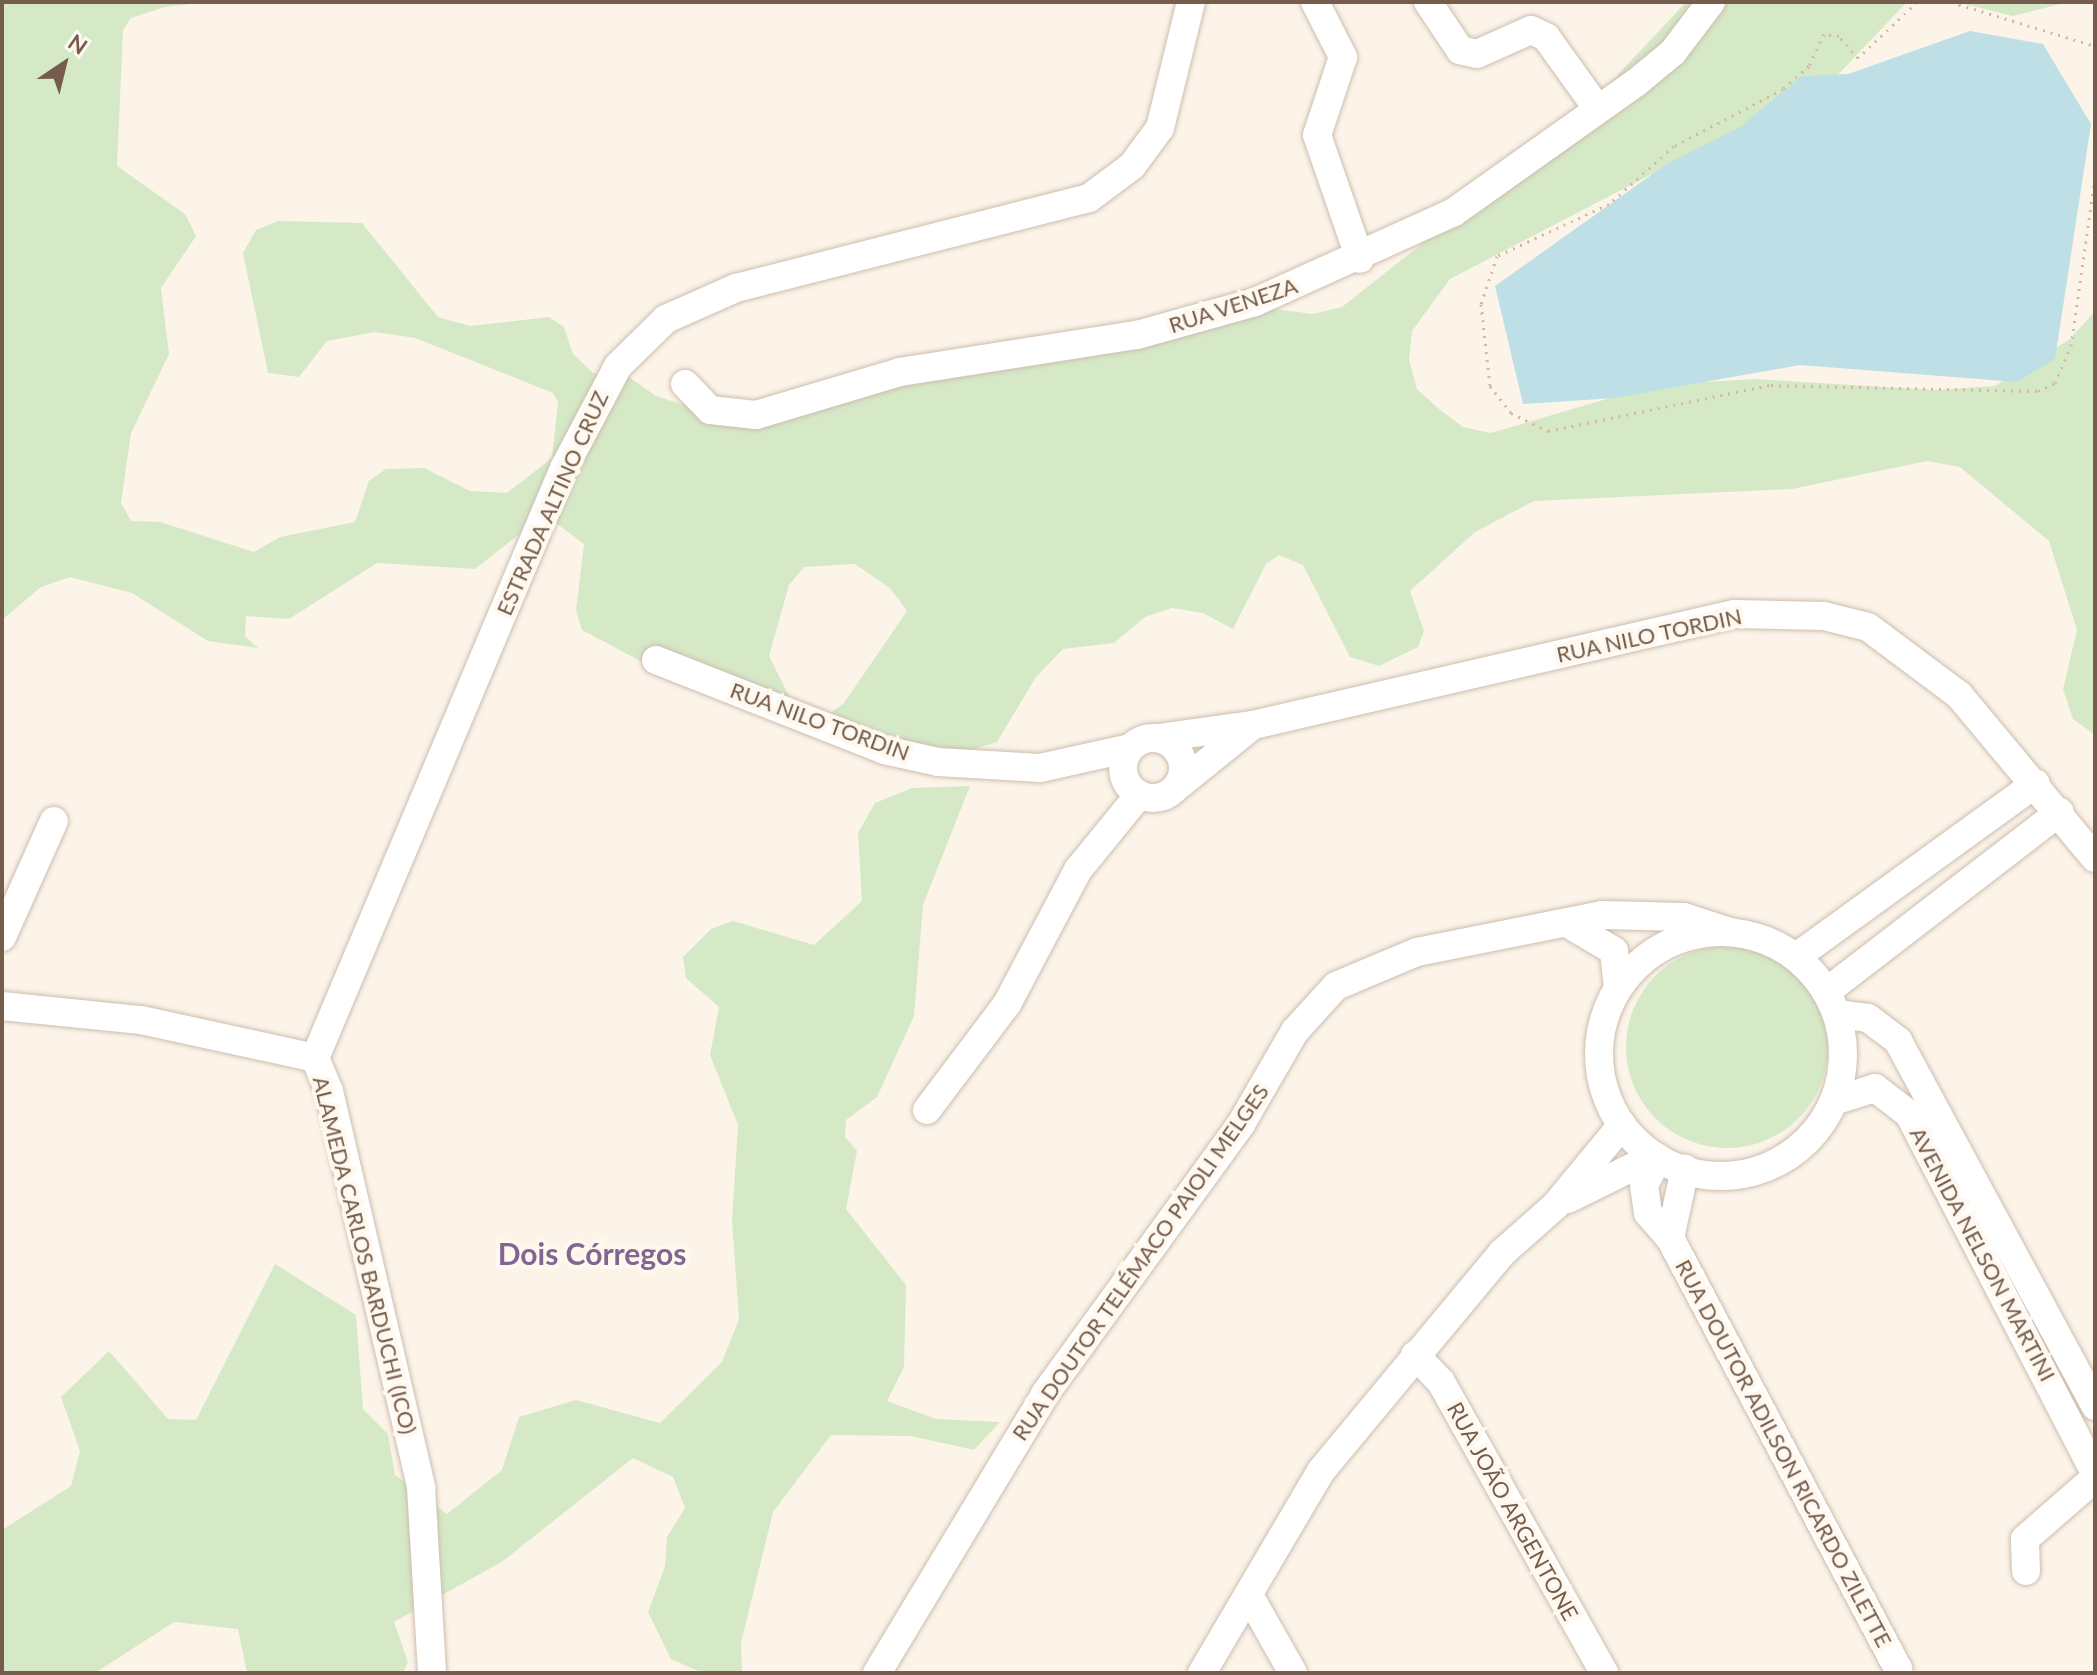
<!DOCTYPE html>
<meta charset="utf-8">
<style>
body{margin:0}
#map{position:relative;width:2097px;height:1675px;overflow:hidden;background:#fcf4e9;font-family:Lato,sans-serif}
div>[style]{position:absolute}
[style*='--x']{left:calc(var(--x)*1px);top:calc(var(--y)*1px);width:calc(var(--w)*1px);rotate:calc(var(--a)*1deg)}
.green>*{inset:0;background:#d5e9c7}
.round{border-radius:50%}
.water>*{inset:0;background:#bedfe5}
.path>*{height:3px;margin-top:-1.5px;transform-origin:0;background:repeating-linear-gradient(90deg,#d5b8a4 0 2px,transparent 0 8px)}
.roads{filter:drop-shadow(0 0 2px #cdbdaf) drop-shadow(0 0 2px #cdbdaf)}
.minor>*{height:28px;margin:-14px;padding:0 14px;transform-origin:14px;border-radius:14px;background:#fff}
.minor>.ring{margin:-14px;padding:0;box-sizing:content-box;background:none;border:28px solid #fff;border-radius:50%}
span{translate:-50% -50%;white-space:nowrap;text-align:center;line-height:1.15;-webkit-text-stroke:8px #fef8ef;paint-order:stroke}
.street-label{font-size:22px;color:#755c4d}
.district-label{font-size:30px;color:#826691;font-weight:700}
.frame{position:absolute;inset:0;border:4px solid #755c4d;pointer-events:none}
.north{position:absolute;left:24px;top:24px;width:80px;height:80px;-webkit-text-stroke:6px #fef8ef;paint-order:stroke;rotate:35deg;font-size:22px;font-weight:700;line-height:32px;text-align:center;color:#755c4d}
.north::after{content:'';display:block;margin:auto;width:28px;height:36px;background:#755c4d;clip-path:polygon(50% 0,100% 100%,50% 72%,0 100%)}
</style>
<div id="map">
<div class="green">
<i style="clip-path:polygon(2px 2px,208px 2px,165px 7px,131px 18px,123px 30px,117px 166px,185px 214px,196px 236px,161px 288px,169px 354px,131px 433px,121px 503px,131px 521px,160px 522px,254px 552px,280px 537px,355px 522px,369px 481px,386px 469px,424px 468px,470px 491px,507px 493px,552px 458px,558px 402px,553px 393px,415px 338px,375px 332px,327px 341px,299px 377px,268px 373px,243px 253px,256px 230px,278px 221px,362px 223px,438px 317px,470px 326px,549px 317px,564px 327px,573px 354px,593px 373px,626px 375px,656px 396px,690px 407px,737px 412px,1250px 306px,1313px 314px,1342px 307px,1567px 129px,1686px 2px,1907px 2px,1833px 80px,1450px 279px,1412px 331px,1409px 360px,1417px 389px,1439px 409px,1463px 427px,1491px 433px,1654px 385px,1755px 379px,1936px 390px,1995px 386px,2070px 339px,2095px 311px,2095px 735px,2073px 719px,2063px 689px,2077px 630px,2049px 541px,1960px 467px,1927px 461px,1792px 489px,1534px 501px,1475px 532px,1410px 591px,1424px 631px,1418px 647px,1379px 666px,1350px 657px,1303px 565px,1279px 555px,1266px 564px,1233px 629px,1203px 613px,1172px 608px,1145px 617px,1114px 643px,1063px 649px,1036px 677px,997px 742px,943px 758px,825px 717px,844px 703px,907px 611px,890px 588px,855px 564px,804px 567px,789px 585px,769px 656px,791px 700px,663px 673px,582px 630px,576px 610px,584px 544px,556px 523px,531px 525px,475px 569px,377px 563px,289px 619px,246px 616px,245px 636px,258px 648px,208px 641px,132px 593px,70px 577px,41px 587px,2px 620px)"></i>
<i style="clip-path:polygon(1956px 2px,2068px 2px,2013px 16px)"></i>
<i style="clip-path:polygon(970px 786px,923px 905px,914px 1016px,877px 1097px,846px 1120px,845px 1137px,857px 1151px,846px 1209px,906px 1285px,904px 1367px,887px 1401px,936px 1419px,1000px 1422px,974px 1450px,911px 1436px,831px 1435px,773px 1512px,741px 1643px,742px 1673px,703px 1673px,671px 1659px,648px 1612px,665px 1566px,667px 1537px,685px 1508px,673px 1477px,633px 1458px,503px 1561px,394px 1622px,408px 1662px,403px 1673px,247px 1673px,238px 1629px,174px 1622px,95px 1673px,2px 1673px,2px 1530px,71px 1486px,80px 1451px,61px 1397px,109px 1351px,168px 1419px,196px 1420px,275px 1264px,356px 1315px,363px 1409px,388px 1434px,395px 1475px,447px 1514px,502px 1470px,519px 1417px,576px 1400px,660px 1423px,722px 1362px,739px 1319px,732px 1221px,738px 1125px,710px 1055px,719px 1007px,686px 978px,683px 957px,711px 929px,733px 921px,814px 945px,862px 901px,858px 833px,875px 803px,912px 788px)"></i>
<i class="round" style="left:1626px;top:946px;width:202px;height:202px"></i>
</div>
<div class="water">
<i style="clip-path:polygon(1970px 31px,2043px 44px,2091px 124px,2055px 359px,2017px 382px,1800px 365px,1614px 398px,1523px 404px,1495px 286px,1668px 163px,1740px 127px,1802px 76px,1848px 74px)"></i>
</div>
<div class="path">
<i style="--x:1917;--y:2;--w:81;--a:136.5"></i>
<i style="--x:1858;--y:58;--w:29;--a:-131"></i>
<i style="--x:1839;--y:36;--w:15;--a:-172"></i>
<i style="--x:1824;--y:34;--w:35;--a:115"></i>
<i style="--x:1809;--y:66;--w:35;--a:139"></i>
<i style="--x:1783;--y:89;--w:123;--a:152.4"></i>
<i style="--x:1674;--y:146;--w:87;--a:138.3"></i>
<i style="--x:1609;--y:204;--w:123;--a:155.1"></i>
<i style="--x:1497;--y:256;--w:51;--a:108.4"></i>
<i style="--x:1481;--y:304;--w:82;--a:83.7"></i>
<i style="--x:1490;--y:386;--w:34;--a:52"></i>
<i style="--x:1511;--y:413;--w:41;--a:25.9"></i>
<i style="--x:1548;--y:431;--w:228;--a:-11.7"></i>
<i style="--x:1771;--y:385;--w:267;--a:1.3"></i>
<i style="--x:2038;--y:391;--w:19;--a:-25"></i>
<i style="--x:2055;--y:383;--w:40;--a:-66.6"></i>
<i style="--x:2071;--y:346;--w:171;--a:-81.9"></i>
<i style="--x:1951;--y:2;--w:151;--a:17"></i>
</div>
<div class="roads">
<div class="minor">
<i style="--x:1315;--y:2;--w:62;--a:63"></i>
<i style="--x:1343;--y:57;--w:82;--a:108.4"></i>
<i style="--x:1317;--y:135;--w:131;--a:70.9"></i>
<i style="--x:1428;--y:2;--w:58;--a:56.3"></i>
<i style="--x:1460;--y:50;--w:17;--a:13"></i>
<i style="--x:1477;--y:54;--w:59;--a:-24"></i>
<i style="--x:1531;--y:30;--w:17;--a:25"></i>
<i style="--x:1546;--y:37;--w:87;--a:54.3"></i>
<i style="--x:685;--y:384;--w:36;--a:46"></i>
<i style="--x:710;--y:410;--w:46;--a:6.2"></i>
<i style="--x:756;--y:415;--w:150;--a:-16.6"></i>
<i style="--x:900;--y:372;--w:240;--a:-8.9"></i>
<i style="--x:1137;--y:335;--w:123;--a:-15.6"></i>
<i style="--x:1255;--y:302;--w:218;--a:-24.3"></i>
<i style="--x:1454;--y:212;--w:224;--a:-35.4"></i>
<i style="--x:1637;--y:82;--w:47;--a:-39.8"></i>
<i style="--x:1673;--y:52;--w:63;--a:-52.8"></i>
<i style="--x:656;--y:660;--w:245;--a:21.5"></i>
<i style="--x:884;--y:750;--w:55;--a:12.5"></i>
<i style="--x:938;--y:762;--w:102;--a:3.4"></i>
<i style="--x:1040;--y:768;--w:92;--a:-12.5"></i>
<i style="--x:1253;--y:725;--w:494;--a:-13"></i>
<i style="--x:1734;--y:614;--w:90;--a:1.3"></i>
<i style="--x:1824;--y:616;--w:45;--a:14"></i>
<i style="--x:1868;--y:627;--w:114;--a:36.8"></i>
<i style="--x:1959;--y:695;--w:212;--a:50.2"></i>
<i class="ring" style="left:1123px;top:738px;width:32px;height:32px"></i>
<i style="--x:1158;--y:738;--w:96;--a:-7.8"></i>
<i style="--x:1253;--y:725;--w:95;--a:141"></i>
<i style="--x:1572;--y:926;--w:49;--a:30.8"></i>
<i style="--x:1614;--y:951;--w:36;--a:84"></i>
<i class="ring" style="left:1599px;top:932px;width:216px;height:216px"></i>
<i style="--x:2;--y:937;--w:127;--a:-65.9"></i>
<i style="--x:1796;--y:957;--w:296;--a:-35.9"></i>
<i style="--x:1826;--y:992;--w:295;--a:-37.6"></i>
<i style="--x:2;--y:1006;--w:140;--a:5.8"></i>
<i style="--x:141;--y:1020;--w:178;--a:12.3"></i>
<i style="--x:1837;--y:1014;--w:31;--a:7"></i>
<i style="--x:1868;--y:1018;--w:38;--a:37"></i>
<i style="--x:1898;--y:1041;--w:415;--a:61.6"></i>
<i style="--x:315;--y:1058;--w:640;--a:-67.12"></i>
<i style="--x:564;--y:468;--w:115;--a:-62.1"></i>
<i style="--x:618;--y:366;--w:67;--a:-44.4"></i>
<i style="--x:666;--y:319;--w:77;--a:-23.9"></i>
<i style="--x:736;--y:288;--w:364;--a:-14.3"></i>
<i style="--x:1089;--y:198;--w:54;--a:-36.7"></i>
<i style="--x:1132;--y:166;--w:47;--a:-53.6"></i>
<i style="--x:1160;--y:128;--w:130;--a:-76.2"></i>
<i style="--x:315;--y:1058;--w:36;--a:67"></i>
<i style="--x:329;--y:1091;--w:407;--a:76.9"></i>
<i style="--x:421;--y:1487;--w:186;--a:86.6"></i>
<i style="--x:1834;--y:1101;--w:43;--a:-17.6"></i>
<i style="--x:1875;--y:1088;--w:43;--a:37.4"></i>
<i style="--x:1909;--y:1114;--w:404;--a:62.6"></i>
<i style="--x:927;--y:1110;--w:133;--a:-53"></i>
<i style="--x:1007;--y:1004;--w:152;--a:-62.1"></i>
<i style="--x:1078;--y:870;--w:97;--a:-50.9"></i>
<i style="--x:1658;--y:1158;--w:30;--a:117"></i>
<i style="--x:1644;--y:1185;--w:28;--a:82"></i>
<i style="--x:1648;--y:1213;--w:33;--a:49"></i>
<i style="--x:1670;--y:1238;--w:488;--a:62.1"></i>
<i style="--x:1568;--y:1199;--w:97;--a:-26.3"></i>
<i style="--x:1670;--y:1238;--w:71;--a:-77.7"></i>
<i style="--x:1415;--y:1355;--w:37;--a:46"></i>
<i style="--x:1441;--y:1382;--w:334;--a:60.7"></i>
<i style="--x:2026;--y:1571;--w:32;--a:-92"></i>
<i style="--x:2025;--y:1539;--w:93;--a:-41.1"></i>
<i style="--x:1250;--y:1597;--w:87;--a:60.5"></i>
<i style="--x:877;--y:1673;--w:326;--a:-58.9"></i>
<i style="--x:1045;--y:1394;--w:334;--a:-54"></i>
<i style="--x:1241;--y:1124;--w:108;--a:-59.9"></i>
<i style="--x:1295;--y:1031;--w:61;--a:-47.7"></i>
<i style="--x:1336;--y:986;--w:88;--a:-22.8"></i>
<i style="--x:1417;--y:952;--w:189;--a:-11.3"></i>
<i style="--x:1602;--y:915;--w:82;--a:1.4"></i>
<i style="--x:1684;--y:917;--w:48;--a:18.1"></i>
<i style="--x:1202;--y:1673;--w:234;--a:-59.5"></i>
<i style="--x:1321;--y:1471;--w:283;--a:-50.3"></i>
<i style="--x:1502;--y:1253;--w:72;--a:-41.6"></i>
<i style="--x:1556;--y:1205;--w:104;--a:-50.5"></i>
</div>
</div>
<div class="street-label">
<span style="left:1233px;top:305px;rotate:-18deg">RUA VENEZA</span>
<span style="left:552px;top:503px;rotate:-66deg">ESTRADA ALTINO CRUZ</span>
<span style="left:1649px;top:635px;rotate:-12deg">RUA NILO TORDIN</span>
<span style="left:820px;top:721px;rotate:20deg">RUA NILO TORDIN</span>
<span style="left:1983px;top:1254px;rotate:62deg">AVENIDA NELSON MARTINI</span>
<span style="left:365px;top:1255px;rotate:76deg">ALAMEDA CARLOS BARDUCHI (ICO)</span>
<span style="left:1140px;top:1262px;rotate:-55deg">RUA DOUTOR TELÉMACO PAIOLI MELGES</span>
<span style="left:1784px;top:1453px;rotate:62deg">RUA DOUTOR ADILSON RICARDO ZILETTE</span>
<span style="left:1513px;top:1511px;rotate:61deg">RUA JOÃO ARGENTONE</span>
</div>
<div class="district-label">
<span style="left:592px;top:1253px">Dois Córregos</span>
</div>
<div class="frame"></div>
<div class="north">N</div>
</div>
